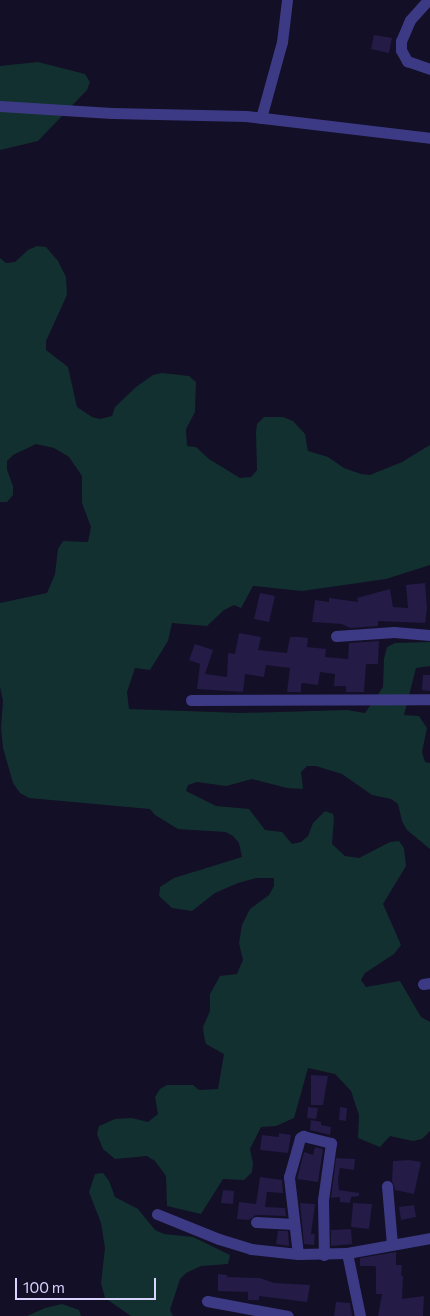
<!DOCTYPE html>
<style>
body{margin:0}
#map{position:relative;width:430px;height:1316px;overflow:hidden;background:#130f26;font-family:Commissioner,sans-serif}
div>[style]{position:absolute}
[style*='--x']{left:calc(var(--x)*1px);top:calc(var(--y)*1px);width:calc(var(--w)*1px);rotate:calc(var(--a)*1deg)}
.green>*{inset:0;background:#12302f}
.building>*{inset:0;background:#241b47}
.minor>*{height:11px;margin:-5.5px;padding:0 5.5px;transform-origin:5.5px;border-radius:5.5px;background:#3d3a85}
span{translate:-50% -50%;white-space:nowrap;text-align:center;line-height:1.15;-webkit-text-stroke:5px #130f26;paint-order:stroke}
.scale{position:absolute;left:15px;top:1278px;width:141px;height:22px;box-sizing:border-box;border:2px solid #d9d4ff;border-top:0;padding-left:6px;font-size:15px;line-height:18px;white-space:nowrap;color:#d9d4ff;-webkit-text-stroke:4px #130f26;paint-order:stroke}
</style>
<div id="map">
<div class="green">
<i style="clip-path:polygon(38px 62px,85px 74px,90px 82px,87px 90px,38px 141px,0 150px,0 66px)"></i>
<i style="clip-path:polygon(37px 246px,46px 247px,58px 261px,66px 277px,67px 295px,46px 341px,46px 350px,68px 367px,77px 407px,92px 417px,100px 419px,112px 416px,115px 407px,136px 387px,153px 375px,162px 373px,189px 376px,196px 382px,195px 412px,186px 429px,187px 446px,196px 447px,209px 459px,240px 478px,251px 477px,257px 470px,256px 432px,257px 424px,264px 417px,283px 417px,293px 421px,305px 434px,308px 451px,328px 457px,344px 468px,361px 474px,370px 475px,402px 462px,430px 445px,430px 565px,386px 579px,302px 591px,253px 586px,241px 608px,234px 605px,224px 610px,207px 626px,172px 623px,168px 641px,150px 670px,135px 668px,127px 692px,129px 709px,242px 713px,347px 710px,365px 713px,383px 687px,384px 659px,387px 647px,395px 643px,430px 642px,430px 666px,416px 668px,404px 715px,419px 716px,427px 728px,422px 752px,425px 762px,430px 763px,430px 849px,407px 830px,402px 821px,398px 804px,391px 799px,372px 795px,342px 774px,316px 766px,307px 766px,301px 772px,303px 789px,287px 788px,252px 779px,226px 786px,197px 782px,188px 785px,186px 791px,216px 806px,249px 809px,265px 830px,282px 832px,292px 844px,301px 842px,308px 836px,313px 823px,325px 811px,333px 814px,334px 818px,332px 844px,345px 856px,359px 858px,390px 842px,399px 841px,404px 848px,406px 866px,383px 904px,401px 945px,394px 954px,365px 973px,361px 980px,366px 987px,400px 981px,421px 1017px,430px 1022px,430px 1131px,422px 1139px,413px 1141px,390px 1136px,380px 1147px,358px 1138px,359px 1115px,351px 1091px,335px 1074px,308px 1068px,294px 1118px,276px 1126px,261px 1127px,250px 1149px,253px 1163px,252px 1172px,244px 1180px,223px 1179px,201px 1214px,167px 1206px,166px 1176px,155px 1161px,147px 1156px,115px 1159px,103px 1149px,97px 1134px,99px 1126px,115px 1119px,132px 1118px,148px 1122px,158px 1114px,155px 1097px,160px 1089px,167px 1085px,193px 1085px,199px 1090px,218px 1089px,224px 1054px,206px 1044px,204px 1036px,203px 1027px,210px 1011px,210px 994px,220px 976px,237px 974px,243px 960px,239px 943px,242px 925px,250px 909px,269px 895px,274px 886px,274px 878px,256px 878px,238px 883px,215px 893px,192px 911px,172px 908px,159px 896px,160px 887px,174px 878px,242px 857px,239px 843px,233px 836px,226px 832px,178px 829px,155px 815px,150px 809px,29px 798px,20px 793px,13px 783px,3px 748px,1px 728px,3px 701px,0 687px,0 603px,47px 593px,55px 574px,58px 549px,63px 541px,88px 542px,91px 527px,82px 503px,82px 476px,69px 457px,54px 448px,36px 444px,13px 455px,7px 461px,7px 470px,13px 486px,13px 495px,7px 502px,0 502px,0 258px,6px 263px,15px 262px,28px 250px)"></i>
<i style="clip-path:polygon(103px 1173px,109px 1181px,115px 1197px,138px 1209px,155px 1230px,164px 1234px,193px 1237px,230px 1255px,228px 1264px,201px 1266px,186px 1273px,180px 1279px,170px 1310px,173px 1316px,131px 1316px,105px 1298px,101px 1283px,105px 1248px,101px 1223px,89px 1192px,95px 1174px)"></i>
<i style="clip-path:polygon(62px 1304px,79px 1310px,81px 1316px,27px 1316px,45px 1308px)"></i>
</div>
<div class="building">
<i style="clip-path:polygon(374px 35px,392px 38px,389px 53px,371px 49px)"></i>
<i style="clip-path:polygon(425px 583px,427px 608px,425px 623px,378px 621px,378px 626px,350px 628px,342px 624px,312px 622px,315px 600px,329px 602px,329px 598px,358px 602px,357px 598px,390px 589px,393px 607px,408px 608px,406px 585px)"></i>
<i style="clip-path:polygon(260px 593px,275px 596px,269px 622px,254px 619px)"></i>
<i style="clip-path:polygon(239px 633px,261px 637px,258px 650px,287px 653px,290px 637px,300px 637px,308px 638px,307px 647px,326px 649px,325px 657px,348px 659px,349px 643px,379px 641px,378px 664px,366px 664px,364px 692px,346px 692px,346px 686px,334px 686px,335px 674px,320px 672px,318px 685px,303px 683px,301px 684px,301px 692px,287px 692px,290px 668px,266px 665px,264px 677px,245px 674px,243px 692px,197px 689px,200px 664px,189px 660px,195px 644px,213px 650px,205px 674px,227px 677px,228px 653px,235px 654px)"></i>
<i style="clip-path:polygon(423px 675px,430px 675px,430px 691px,422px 690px)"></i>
<i style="clip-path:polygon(311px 1075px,328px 1076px,323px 1105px,311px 1105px)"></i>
<i style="clip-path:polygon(308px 1107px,318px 1108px,316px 1119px,307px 1118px)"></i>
<i style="clip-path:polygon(340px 1107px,347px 1108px,346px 1121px,339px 1120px)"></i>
<i style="clip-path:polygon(311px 1120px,321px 1122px,321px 1125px,331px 1127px,330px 1135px,310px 1130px)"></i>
<i style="clip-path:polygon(279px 1133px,291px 1135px,288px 1153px,260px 1150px,262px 1135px,279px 1137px)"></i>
<i style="clip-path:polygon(315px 1147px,323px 1149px,318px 1182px,297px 1179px,304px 1152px,313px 1155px)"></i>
<i style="clip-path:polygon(336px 1158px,355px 1159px,354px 1170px,340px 1168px,338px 1178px,339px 1190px,359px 1193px,359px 1196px,351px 1197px,350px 1203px,340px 1202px,340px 1197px,331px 1198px)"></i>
<i style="clip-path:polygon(409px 1160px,421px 1162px,414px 1194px,395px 1190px,392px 1181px,393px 1161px)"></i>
<i style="clip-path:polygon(260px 1177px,282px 1180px,283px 1193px,267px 1192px,265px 1207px,285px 1208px,286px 1216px,256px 1215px,249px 1220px,237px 1219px,239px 1202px,256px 1204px)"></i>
<i style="clip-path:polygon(223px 1190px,234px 1191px,233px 1204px,221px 1203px)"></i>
<i style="clip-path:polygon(300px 1203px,315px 1204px,311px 1234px,315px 1234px,314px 1245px,304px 1244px)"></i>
<i style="clip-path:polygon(353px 1203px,372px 1204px,369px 1229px,351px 1227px)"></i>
<i style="clip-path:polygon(414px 1205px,416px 1217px,401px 1220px,399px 1207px)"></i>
<i style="clip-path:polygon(351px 1229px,352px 1244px,331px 1246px,331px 1230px)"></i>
<i style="clip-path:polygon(278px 1231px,288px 1231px,289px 1246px,276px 1244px)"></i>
<i style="clip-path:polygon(396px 1252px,396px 1265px,402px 1265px,401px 1276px,403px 1276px,402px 1299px,424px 1296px,423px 1316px,378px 1316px,382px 1294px,376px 1294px,376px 1268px,375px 1266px,360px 1266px,360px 1258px)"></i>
<i style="clip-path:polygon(218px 1274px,227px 1275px,227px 1277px,260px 1278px,274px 1283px,310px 1285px,307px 1302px,259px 1296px,259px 1300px,248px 1300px,248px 1292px,218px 1291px)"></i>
<i style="clip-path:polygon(336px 1302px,350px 1303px,352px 1316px,334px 1316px)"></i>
</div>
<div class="minor">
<i style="--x:428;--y:0;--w:27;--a:132"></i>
<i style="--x:410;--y:20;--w:23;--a:113"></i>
<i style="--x:401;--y:41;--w:9;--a:90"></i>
<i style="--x:401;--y:50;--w:13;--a:61"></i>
<i style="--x:407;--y:61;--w:24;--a:19"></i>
<i style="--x:0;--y:106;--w:112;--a:3.6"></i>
<i style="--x:112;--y:113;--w:134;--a:1.3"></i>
<i style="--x:246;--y:116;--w:185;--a:6.8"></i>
<i style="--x:261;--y:118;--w:79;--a:-74.6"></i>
<i style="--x:282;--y:42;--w:42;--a:-83.2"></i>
<i style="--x:336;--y:636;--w:58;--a:-3.9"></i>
<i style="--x:394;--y:632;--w:36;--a:5"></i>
<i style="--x:191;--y:700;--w:239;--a:-0.2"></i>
<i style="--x:423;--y:984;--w:7;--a:-8"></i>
<i style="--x:387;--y:1186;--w:58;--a:85.1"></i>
<i style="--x:157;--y:1214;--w:67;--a:22"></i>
<i style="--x:219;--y:1239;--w:34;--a:17"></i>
<i style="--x:251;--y:1249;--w:47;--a:6.1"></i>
<i style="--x:298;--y:1254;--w:49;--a:-1.2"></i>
<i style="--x:347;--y:1253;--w:84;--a:-10.2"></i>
<i style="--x:256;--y:1222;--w:38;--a:3"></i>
<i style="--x:347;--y:1253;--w:64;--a:78.3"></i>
<i style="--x:298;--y:1254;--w:78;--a:-96.7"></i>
<i style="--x:289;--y:1177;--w:41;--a:-74.2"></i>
<i style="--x:300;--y:1138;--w:4;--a:-34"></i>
<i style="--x:303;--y:1136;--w:29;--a:14"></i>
<i style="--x:331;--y:1143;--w:58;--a:98"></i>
<i style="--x:323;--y:1200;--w:55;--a:89"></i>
<i style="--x:207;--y:1301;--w:82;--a:10.5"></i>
</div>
<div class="scale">100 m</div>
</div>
